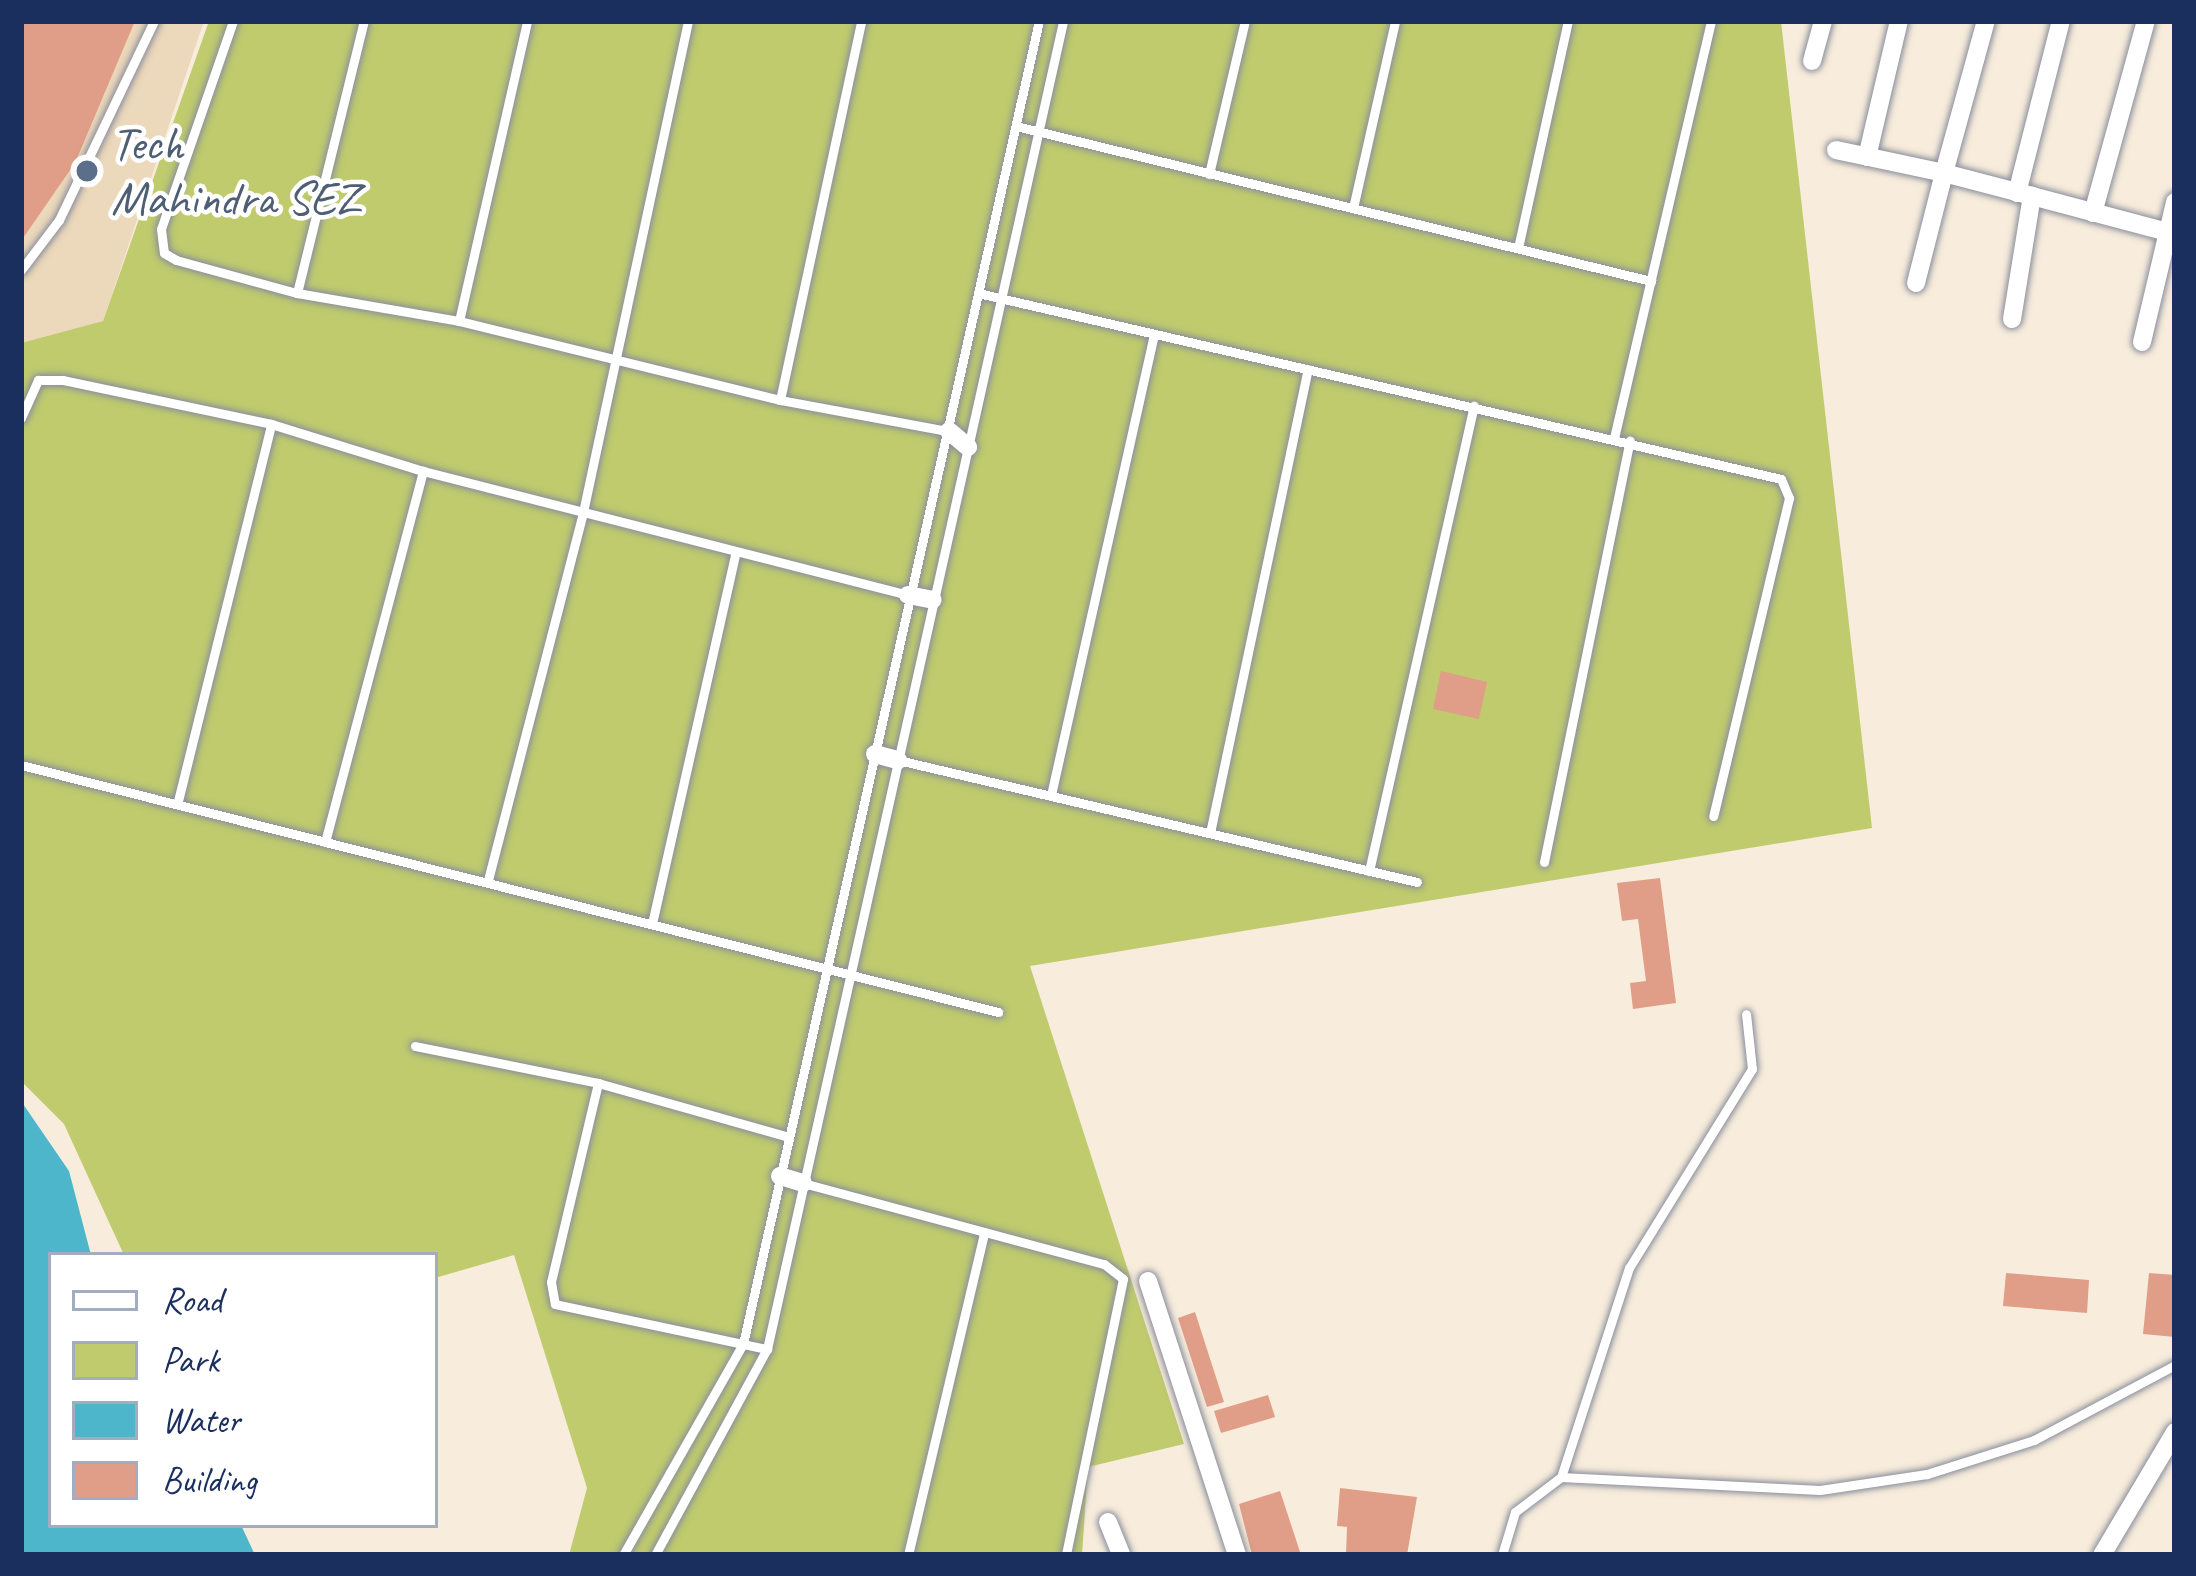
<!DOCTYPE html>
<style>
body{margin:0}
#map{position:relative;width:2196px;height:1576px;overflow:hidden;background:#f8eddc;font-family:Caveat,sans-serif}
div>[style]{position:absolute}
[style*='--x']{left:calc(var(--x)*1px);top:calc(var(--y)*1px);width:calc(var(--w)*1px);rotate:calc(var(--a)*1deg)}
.built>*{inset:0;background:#ecd8ba}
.green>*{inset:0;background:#bfcb6d}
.water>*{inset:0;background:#4db6cb}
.building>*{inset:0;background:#e09d87}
.roads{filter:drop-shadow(0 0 3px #8a8e9d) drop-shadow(0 0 3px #8a8e9d)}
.lane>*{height:9px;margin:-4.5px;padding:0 4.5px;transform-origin:4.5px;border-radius:4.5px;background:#fff}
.street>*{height:18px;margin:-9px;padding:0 9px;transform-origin:9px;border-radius:9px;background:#fff}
.dots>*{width:33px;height:33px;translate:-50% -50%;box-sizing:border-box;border:6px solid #fff;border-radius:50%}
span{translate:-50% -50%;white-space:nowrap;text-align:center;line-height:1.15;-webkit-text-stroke:9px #fff;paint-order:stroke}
.service-label{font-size:48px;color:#4e5e75}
.left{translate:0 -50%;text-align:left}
.frame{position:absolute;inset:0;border:24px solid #1b2f5e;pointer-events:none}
.legend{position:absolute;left:48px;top:1252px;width:390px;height:276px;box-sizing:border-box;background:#fff;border:3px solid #a4acbf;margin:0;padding:15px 21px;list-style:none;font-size:36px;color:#1b2f5e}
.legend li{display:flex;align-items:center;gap:24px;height:60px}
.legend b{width:60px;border:3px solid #a4acbf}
</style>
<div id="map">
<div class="built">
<i style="clip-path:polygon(21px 21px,204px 21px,103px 321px,21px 343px)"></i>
</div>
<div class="green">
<i style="clip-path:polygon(209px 21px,1781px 21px,1872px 828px,1030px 966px,1184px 1444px,1088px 1467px,1082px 1555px,569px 1555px,587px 1488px,514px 1255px,435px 1278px,435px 1255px,124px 1255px,64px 1124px,21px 1081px,21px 343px,103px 321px)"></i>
</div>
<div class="water">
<i style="clip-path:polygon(21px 1101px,69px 1171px,91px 1255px,51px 1255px,51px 1525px,241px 1525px,255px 1555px,21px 1555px)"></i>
</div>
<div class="building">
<i style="clip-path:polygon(21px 21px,135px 21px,75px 163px,21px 241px)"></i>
<i style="clip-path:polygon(1441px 671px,1487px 682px,1479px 719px,1433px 709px)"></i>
<i style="clip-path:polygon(1660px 878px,1676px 1003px,1633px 1009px,1630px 983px,1646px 981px,1638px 919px,1622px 921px,1617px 883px)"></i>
<i style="clip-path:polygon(2006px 1273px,2089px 1280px,2087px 1313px,2003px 1306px)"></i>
<i style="clip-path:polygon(2149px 1273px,2175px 1275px,2175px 1337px,2143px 1334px)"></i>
<i style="clip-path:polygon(1195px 1312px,1224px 1402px,1207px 1407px,1178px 1318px)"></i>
<i style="clip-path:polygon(1268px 1395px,1275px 1417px,1221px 1433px,1214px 1411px)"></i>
<i style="clip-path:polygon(1340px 1488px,1417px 1497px,1407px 1555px,1346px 1555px,1347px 1527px,1337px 1526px)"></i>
<i style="clip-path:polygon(1280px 1491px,1301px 1555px,1252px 1555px,1239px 1504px)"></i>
</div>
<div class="roads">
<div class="lane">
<i style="--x:233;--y:21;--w:220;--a:109.1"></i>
<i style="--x:161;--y:229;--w:24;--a:83"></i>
<i style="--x:164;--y:253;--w:14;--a:30"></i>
<i style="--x:176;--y:260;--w:125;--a:15.3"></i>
<i style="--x:297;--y:293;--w:164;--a:9.8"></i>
<i style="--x:459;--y:321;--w:331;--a:13.8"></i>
<i style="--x:780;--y:400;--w:171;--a:10.5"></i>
<i style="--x:1016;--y:126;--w:654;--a:13.72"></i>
<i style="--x:1209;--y:174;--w:157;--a:-76.8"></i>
<i style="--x:1353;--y:208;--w:192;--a:-77.3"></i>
<i style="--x:1518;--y:248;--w:232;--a:-77.6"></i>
<i style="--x:21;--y:270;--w:63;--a:-52.8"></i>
<i style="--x:59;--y:220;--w:221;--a:-64.5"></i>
<i style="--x:297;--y:293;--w:280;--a:-76.2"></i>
<i style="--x:978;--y:293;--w:824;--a:13.04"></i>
<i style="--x:1781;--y:479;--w:21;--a:67"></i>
<i style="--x:1789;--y:498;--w:327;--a:103.4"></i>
<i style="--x:459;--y:321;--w:308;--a:-77.2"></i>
<i style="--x:780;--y:400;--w:388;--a:-77.9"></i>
<i style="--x:21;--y:418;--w:42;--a:-65.9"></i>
<i style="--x:38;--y:380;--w:25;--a:0"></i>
<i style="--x:63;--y:380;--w:213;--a:11.9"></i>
<i style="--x:271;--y:424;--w:159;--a:17.2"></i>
<i style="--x:423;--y:471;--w:501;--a:14.34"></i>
<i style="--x:1614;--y:438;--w:428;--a:-76.9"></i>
<i style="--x:898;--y:760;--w:533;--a:13.23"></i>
<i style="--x:21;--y:765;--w:1008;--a:14.19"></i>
<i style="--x:1051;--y:795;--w:472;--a:-77.4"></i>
<i style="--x:178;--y:801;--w:388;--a:-76.1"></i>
<i style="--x:1210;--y:833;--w:474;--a:-78.1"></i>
<i style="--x:325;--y:842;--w:384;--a:-75.2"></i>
<i style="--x:1544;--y:862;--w:430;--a:-78.5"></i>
<i style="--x:1369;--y:871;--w:477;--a:-77.3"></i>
<i style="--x:488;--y:880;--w:380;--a:-75.5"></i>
<i style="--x:583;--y:512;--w:502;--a:-77.93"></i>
<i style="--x:653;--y:919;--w:374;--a:-77.3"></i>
<i style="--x:415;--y:1046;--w:187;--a:11.4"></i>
<i style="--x:598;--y:1083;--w:198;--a:15.8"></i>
<i style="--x:598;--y:1083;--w:204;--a:103.3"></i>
<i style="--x:551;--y:1282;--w:22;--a:80"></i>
<i style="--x:555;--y:1304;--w:217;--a:12"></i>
<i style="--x:803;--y:1183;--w:312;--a:15.1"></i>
<i style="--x:1104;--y:1264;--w:24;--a:38"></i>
<i style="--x:1123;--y:1279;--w:282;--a:101.7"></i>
<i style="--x:1561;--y:1477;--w:220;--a:-72"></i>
<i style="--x:1629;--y:1268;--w:234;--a:-58.3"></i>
<i style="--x:1752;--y:1069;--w:55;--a:-96.2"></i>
<i style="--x:623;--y:1555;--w:243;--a:-60.4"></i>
<i style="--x:743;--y:1344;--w:1356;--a:-77.39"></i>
<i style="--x:655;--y:1555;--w:234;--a:-61.5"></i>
<i style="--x:767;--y:1349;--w:1361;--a:-77.43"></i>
<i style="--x:908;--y:1555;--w:331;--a:-76.7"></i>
<i style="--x:1502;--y:1555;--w:45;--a:-73.2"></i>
<i style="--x:1515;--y:1512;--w:58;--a:-37.3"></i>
<i style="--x:1561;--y:1477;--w:259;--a:2.9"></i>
<i style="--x:1820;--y:1490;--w:108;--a:-8.5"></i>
<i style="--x:1927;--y:1474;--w:112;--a:-17.6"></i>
<i style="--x:2034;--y:1440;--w:160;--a:-28"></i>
</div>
<div class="street">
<i style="--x:1812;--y:61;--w:41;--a:-74.6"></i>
<i style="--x:1836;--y:150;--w:110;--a:12"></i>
<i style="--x:1944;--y:173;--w:158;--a:-74.6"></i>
<i style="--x:1867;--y:157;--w:140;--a:-76.8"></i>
<i style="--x:2017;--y:193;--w:178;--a:-75.7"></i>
<i style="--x:2093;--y:213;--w:199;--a:-74.6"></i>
<i style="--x:1916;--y:283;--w:114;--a:-75.7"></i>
<i style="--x:1944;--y:173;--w:91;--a:14.6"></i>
<i style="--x:2012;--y:319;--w:125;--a:-80.8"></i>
<i style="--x:2032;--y:196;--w:148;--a:14.9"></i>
<i style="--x:2142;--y:342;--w:144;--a:-76.7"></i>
<i style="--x:949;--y:431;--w:25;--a:40"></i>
<i style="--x:908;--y:595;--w:25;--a:11"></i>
<i style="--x:875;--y:754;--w:24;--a:15"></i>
<i style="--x:780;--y:1176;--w:24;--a:17"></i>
<i style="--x:1148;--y:1281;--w:288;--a:72"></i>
<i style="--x:1108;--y:1522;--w:35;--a:68"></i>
<i style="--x:2102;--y:1555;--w:143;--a:-59.3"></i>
</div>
</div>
<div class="dots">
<i style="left:87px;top:171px;background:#5c6f8a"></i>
</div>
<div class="service-label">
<span class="left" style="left:111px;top:171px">Tech<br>Mahindra SEZ</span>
</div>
<div class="frame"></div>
<ul class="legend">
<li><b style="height:15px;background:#fff"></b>Road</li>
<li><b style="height:33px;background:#bfcb6d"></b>Park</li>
<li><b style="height:33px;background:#4db6cb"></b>Water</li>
<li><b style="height:33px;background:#e09d87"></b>Building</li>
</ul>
</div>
